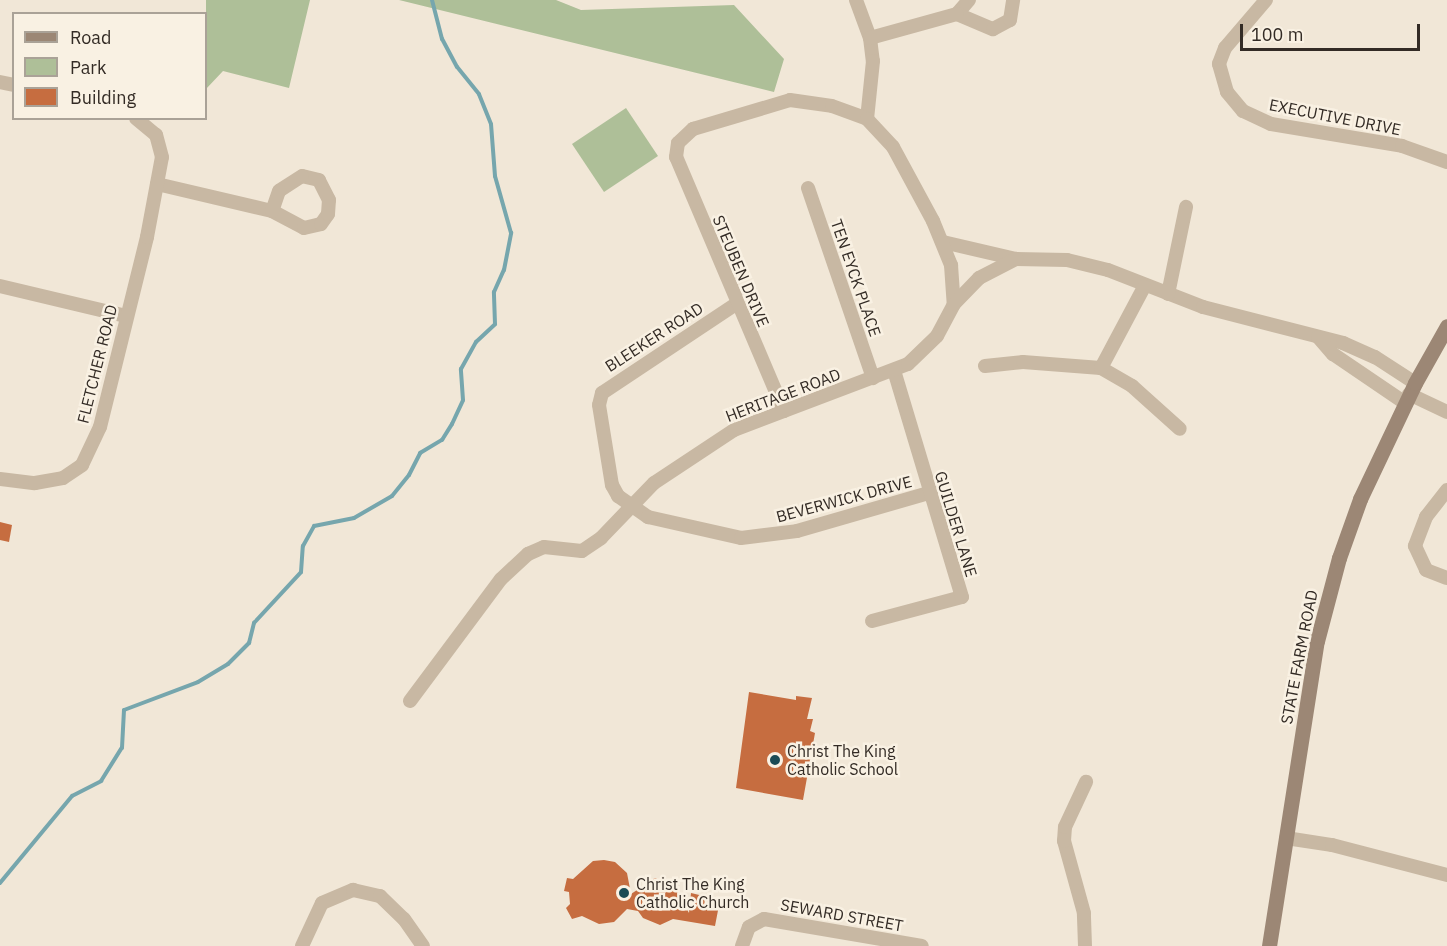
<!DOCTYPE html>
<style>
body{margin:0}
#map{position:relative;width:1447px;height:946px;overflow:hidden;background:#f1e7d7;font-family:"IBM Plex Sans",sans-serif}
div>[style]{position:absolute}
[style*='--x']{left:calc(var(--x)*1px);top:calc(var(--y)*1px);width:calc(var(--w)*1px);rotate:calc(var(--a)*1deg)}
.green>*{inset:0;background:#aebf98}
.stream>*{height:4px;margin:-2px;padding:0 2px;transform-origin:2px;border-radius:2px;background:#76a6ad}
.building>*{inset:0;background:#c66d40}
.street>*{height:14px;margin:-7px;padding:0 7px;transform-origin:7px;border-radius:7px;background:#c8b8a3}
.secondary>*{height:15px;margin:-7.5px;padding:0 7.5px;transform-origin:7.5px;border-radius:7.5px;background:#9c8775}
.dots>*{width:16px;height:16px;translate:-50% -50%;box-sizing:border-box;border:3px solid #f9f1e3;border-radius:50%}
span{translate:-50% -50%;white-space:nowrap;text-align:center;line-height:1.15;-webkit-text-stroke:5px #f9f1e3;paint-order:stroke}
.street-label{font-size:16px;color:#332b25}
.poi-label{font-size:16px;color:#332b25}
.left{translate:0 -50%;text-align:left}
.legend{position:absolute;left:12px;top:12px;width:195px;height:108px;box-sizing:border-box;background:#f9f1e3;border:2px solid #aaa297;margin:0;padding:8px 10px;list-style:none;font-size:18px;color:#332b25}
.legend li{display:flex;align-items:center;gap:12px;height:30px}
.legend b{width:30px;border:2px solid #aaa297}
.scale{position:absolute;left:1240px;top:24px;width:180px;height:27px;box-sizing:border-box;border:3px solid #332b25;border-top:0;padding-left:8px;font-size:18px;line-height:21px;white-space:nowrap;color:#332b25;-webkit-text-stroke:4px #f9f1e3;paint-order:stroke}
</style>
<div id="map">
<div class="green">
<i style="clip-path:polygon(206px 0,310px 0,289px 88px,223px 71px,206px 89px)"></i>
<i style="clip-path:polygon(399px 0,556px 0,581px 10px,734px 5px,784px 59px,774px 92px)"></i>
<i style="clip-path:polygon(626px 108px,658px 156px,604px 192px,572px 144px)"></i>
</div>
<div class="stream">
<i style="--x:0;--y:883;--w:113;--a:-50.4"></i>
<i style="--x:72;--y:796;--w:33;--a:-27"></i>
<i style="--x:101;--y:781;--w:39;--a:-58"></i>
<i style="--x:122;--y:748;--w:38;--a:-87"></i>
<i style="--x:124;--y:710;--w:79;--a:-20.7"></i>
<i style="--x:198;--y:682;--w:35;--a:-31"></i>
<i style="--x:228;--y:664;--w:30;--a:-45"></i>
<i style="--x:249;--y:643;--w:21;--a:-76"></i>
<i style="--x:254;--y:623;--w:69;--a:-47.3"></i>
<i style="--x:301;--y:572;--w:26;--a:-86"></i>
<i style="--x:303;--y:546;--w:23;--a:-61"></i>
<i style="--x:314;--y:526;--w:41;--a:-11.3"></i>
<i style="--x:354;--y:518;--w:44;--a:-30.1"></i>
<i style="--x:392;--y:496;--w:27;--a:-51"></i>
<i style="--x:409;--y:475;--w:25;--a:-63"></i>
<i style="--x:420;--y:453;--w:26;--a:-31"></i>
<i style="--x:442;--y:440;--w:19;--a:-58"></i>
<i style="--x:452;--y:424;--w:26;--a:-65"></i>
<i style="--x:463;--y:400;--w:31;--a:-94"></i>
<i style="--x:461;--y:369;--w:31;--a:-61"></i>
<i style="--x:476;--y:342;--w:26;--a:-43"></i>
<i style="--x:495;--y:324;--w:32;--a:-92"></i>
<i style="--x:494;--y:292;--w:24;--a:-66"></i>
<i style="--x:504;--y:270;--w:38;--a:-79"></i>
<i style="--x:511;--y:233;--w:59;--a:-105.7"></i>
<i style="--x:495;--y:176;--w:52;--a:-94.4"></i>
<i style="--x:491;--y:124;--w:32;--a:-112"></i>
<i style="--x:479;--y:94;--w:35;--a:-129"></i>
<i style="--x:457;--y:67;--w:32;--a:-118"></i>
<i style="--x:442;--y:39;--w:40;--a:-104.4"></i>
</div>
<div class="building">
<i style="clip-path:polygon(0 522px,12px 525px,9px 542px,0 540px)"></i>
<i style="clip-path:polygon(749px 692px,796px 700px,796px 696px,812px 698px,807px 719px,813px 719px,810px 731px,815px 733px,803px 800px,736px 788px)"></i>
<i style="clip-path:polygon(604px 860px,615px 862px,627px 873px,631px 894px,655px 878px,674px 886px,689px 913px,691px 893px,720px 900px,715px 926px,673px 919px,660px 925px,643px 918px,638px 911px,627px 909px,614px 922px,599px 924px,582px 916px,572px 919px,566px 908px,570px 904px,569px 892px,564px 891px,567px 878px,573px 879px,593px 861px)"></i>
</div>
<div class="street">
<i style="--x:856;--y:0;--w:40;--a:69.8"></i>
<i style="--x:870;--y:38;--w:23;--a:83"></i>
<i style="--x:873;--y:61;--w:58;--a:95.9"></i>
<i style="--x:969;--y:0;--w:18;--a:131"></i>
<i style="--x:957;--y:14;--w:39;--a:23"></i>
<i style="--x:993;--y:29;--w:19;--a:-28"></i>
<i style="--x:1010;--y:20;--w:20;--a:-81"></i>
<i style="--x:1266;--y:0;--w:63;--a:130.5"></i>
<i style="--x:1225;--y:48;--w:17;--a:111"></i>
<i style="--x:1219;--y:64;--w:29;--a:74"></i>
<i style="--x:1227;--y:92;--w:25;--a:50"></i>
<i style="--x:1243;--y:111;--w:31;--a:25"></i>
<i style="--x:1271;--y:124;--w:133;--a:9.5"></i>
<i style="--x:1402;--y:146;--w:48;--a:19.6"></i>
<i style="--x:870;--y:38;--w:90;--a:-15.4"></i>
<i style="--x:0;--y:82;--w:14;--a:12"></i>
<i style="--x:157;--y:184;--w:118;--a:13.2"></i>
<i style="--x:272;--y:211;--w:36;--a:28"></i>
<i style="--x:304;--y:228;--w:17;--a:-13"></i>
<i style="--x:321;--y:224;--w:12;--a:-55"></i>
<i style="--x:328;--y:214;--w:14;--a:-86"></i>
<i style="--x:329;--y:200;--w:22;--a:-117"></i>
<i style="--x:319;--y:180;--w:17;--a:-167"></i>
<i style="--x:302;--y:176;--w:27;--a:147"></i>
<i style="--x:279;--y:191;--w:21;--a:109"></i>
<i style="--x:808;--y:188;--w:201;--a:71.1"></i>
<i style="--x:943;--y:242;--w:75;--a:13.1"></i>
<i style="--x:1016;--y:259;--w:51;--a:1.1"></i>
<i style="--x:1067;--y:260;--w:42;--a:13.7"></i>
<i style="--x:1108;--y:270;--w:102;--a:21.3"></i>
<i style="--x:1203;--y:307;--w:145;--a:14.4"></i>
<i style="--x:1343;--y:343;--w:35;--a:24"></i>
<i style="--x:1375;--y:357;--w:48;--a:33"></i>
<i style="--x:0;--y:286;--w:130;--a:13.4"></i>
<i style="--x:1168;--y:294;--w:89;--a:-78.3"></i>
<i style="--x:736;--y:304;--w:161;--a:146.4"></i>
<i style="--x:602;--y:393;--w:12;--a:104"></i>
<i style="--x:599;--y:405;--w:81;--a:80.8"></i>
<i style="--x:612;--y:485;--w:13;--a:61"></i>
<i style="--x:618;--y:496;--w:37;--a:35"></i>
<i style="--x:648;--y:517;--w:95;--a:12.7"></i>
<i style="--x:741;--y:538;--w:56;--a:-7.1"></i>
<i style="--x:797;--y:531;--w:137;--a:-16.1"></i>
<i style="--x:1318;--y:337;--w:23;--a:49"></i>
<i style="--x:1333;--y:354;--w:87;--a:34.2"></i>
<i style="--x:985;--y:366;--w:38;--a:-6"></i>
<i style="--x:1023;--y:362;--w:78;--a:4.4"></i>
<i style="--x:1101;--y:368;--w:36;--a:30"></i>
<i style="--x:1132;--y:386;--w:64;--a:41.9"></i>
<i style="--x:1101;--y:368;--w:92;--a:-62"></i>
<i style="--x:1409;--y:394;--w:42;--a:25.3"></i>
<i style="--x:784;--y:411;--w:276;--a:-113"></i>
<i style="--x:676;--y:157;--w:14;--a:-82"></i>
<i style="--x:678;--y:143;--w:21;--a:-43"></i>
<i style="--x:693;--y:129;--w:101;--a:-16.6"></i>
<i style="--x:790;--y:100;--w:42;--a:8.1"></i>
<i style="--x:832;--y:106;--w:37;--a:20"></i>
<i style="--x:867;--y:119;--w:38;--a:47"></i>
<i style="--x:893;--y:147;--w:84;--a:61.6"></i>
<i style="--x:933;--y:221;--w:48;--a:67.8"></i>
<i style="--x:951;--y:265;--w:39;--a:86"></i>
<i style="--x:0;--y:479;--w:35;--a:7"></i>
<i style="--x:35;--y:483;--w:28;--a:-10"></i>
<i style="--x:63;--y:478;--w:23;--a:-34"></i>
<i style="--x:82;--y:465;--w:42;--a:-64.7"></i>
<i style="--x:100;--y:427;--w:196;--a:-76.1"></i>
<i style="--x:147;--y:237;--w:81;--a:-79.4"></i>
<i style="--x:162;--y:157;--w:23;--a:-105"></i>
<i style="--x:156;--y:135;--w:26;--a:-140"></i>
<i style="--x:1447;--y:490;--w:34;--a:128"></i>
<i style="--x:1426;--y:517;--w:31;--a:111"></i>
<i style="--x:1415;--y:546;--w:26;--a:65"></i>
<i style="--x:1426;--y:570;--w:22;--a:21"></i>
<i style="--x:872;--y:621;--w:93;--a:-14.9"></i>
<i style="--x:962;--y:597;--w:236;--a:-106.7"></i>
<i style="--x:410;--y:701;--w:152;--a:-53.3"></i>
<i style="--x:501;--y:579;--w:37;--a:-43"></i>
<i style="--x:528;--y:554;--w:17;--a:-24"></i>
<i style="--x:544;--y:547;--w:38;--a:6"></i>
<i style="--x:582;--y:551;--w:23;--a:-34"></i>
<i style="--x:601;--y:538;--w:76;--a:-46.1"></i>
<i style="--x:654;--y:483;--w:96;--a:-33.5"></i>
<i style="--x:734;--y:430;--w:186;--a:-20.8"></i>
<i style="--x:908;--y:364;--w:40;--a:-44"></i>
<i style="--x:937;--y:336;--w:36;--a:-62"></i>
<i style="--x:954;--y:304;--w:36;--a:-46"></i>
<i style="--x:979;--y:278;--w:42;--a:-27.2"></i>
<i style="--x:1286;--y:838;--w:47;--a:8.7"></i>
<i style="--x:1332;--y:845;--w:119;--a:14.6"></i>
<i style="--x:302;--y:946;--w:47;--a:-65.1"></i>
<i style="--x:322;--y:903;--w:34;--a:-23"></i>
<i style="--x:353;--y:890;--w:28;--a:13"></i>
<i style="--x:380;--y:896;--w:33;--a:44"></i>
<i style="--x:404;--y:919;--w:33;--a:55"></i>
<i style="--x:742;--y:946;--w:20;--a:-70"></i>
<i style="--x:749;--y:927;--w:17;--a:-28"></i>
<i style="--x:764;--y:919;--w:160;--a:9.7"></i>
<i style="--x:1085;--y:946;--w:33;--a:-92"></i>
<i style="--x:1084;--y:913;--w:75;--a:-105.5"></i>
<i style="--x:1064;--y:841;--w:14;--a:-86"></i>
<i style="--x:1065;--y:827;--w:50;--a:-65"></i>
</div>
<div class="secondary">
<i style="--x:1269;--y:946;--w:309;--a:-81.1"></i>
<i style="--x:1317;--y:641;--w:86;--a:-75.2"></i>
<i style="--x:1339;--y:558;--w:63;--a:-70.4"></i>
<i style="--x:1360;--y:499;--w:128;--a:-64.6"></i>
<i style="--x:1415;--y:383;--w:65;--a:-60.7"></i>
</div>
<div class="dots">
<i style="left:775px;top:760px;background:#1b4b55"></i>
<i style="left:624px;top:893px;background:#1b4b55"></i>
</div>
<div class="street-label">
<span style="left:1335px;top:117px;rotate:11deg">EXECUTIVE DRIVE</span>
<span style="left:741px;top:271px;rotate:67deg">STEUBEN DRIVE</span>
<span style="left:856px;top:278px;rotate:71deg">TEN EYCK PLACE</span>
<span style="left:654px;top:337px;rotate:-33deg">BLEEKER ROAD</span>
<span style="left:97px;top:364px;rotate:-76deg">FLETCHER ROAD</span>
<span style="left:783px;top:395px;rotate:-21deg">HERITAGE ROAD</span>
<span style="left:844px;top:499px;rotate:-15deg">BEVERWICK DRIVE</span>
<span style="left:956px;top:524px;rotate:73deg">GUILDER LANE</span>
<span style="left:1299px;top:657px;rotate:-79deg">STATE FARM ROAD</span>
<span style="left:842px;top:915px;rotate:10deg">SEWARD STREET</span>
</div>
<div class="poi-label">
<span class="left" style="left:787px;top:760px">Christ The King<br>Catholic School</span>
<span class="left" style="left:636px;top:893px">Christ The King<br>Catholic Church</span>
</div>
<ul class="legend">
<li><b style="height:8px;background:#9c8775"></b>Road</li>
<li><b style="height:16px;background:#aebf98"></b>Park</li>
<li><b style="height:16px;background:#c66d40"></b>Building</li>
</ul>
<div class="scale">100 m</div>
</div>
